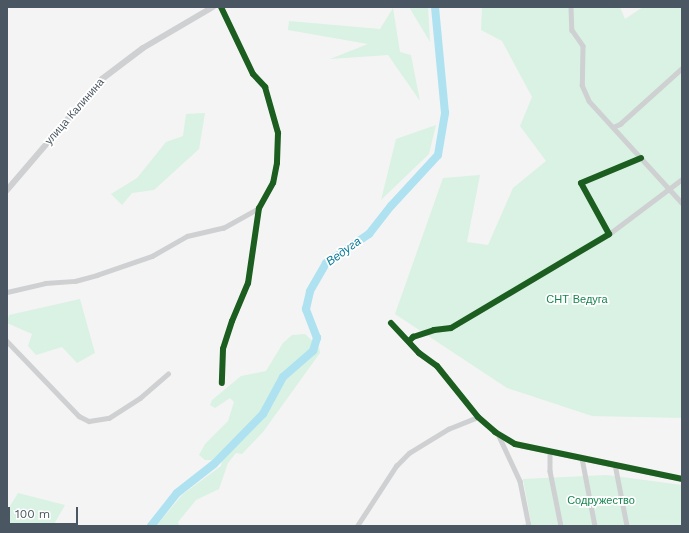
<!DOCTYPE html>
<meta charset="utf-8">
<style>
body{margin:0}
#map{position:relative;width:689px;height:533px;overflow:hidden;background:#f4f4f4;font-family:"Work Sans",sans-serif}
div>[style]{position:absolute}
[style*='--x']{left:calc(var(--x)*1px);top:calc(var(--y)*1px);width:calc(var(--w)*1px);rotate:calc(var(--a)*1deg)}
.green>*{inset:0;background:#d9f2e3}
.river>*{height:8px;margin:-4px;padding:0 4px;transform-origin:4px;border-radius:4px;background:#aee2f0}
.minor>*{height:4.5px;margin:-2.25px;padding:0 2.25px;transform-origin:2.25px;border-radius:2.25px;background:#ced0d2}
.tertiary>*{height:6px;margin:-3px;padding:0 3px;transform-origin:3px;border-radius:3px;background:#ced0d2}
.cycleway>*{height:6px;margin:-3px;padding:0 3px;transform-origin:3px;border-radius:3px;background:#1b5e20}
span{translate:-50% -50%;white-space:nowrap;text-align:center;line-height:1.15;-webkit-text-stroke:3.5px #fff;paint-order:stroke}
.street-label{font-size:11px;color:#4a5661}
.park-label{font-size:11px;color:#17864f}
.water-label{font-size:12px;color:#0c7c9b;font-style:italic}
.frame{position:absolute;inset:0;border:8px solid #4a5661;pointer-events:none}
.scale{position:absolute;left:8px;top:507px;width:70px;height:18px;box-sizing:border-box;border:2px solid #4a5661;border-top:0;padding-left:5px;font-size:12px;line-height:14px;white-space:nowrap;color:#4a5661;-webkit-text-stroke:3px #fff;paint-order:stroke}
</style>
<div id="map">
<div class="green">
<i style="clip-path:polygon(409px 7px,428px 7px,430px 42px)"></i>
<i style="clip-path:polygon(482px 7px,620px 7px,625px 19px,643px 7px,682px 7px,682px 418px,592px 416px,507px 388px,395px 314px,443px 178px,480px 175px,467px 242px,488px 245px,513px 188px,546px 161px,520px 126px,532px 97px,502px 41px,481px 30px)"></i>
<i style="clip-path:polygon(393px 8px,400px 52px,411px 55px,420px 101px,388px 55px,330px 59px,368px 44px,288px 30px,289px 21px,380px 29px)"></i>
<i style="clip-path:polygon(205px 113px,199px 149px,154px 190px,132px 193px,122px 205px,111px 194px,137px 178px,166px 142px,183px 136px,186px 114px)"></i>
<i style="clip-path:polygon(436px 125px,429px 154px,381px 200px,396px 139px)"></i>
<i style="clip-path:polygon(80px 299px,95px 353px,77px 363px,62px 347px,36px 355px,28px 346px,32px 334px,7px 323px,9px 315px)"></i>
<i style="clip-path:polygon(305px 334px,319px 347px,320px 353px,263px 432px,242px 454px,236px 453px,228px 463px,219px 489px,196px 500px,178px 522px,179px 526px,156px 526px,183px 494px,221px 466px,222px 460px,205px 460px,199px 455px,205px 444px,228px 421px,234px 402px,230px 398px,215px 408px,210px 405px,212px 400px,241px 376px,266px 371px,283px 343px,292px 335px)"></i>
<i style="clip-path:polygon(607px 475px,682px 485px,682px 526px,519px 526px,531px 522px,523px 479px)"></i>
<i style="clip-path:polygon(18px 493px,65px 505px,53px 526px,7px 526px,7px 511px)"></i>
</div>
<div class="river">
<i style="--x:151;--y:526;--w:42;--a:-51.8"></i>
<i style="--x:177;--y:493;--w:47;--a:-38.1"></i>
<i style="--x:214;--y:464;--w:70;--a:-45.6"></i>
<i style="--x:263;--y:414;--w:42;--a:-61.6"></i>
<i style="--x:283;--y:377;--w:40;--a:-41"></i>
<i style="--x:313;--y:351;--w:14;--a:-73"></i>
<i style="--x:317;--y:338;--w:31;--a:-111"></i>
<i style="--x:306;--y:309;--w:18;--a:-77"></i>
<i style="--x:310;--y:291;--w:32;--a:-60"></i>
<i style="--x:326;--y:263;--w:52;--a:-34"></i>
<i style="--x:369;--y:234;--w:36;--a:-52"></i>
<i style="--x:391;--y:206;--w:69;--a:-47.3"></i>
<i style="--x:438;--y:155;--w:43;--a:-80.5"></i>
<i style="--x:445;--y:113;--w:106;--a:-95.4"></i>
</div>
<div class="minor">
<i style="--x:221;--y:7;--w:74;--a:64.5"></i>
<i style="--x:253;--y:74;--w:18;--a:47"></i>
<i style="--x:265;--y:87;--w:48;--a:74.2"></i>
<i style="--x:278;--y:133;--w:30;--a:92"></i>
<i style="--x:277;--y:163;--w:20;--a:101"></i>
<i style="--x:273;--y:183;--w:29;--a:119"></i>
<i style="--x:259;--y:208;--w:76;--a:98.3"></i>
<i style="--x:248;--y:283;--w:41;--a:112.8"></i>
<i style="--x:232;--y:321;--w:29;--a:108"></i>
<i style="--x:223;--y:349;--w:34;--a:92"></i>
<i style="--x:571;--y:7;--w:23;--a:88"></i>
<i style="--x:572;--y:30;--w:19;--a:55"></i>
<i style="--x:583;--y:46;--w:39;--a:91"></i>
<i style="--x:582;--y:85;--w:17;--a:66"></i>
<i style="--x:589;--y:101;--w:138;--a:47.6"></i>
<i style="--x:613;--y:127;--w:8;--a:-23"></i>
<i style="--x:620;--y:124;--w:84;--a:-42.1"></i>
<i style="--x:609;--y:234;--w:91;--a:-37"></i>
<i style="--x:7;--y:292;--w:39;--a:-13"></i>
<i style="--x:45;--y:283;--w:30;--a:-4"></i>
<i style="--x:75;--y:281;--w:23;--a:-15"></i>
<i style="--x:97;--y:275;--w:58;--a:-19.1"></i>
<i style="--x:152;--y:256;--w:40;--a:-29.7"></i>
<i style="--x:187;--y:236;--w:37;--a:-13"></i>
<i style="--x:223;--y:228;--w:41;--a:-29.1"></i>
<i style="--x:391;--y:323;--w:41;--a:47"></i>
<i style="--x:419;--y:353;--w:22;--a:36"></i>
<i style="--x:437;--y:366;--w:65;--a:51.2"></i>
<i style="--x:478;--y:417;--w:23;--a:41"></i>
<i style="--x:495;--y:432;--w:23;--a:31"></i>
<i style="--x:515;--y:444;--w:171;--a:11.8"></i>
<i style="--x:7;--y:341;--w:104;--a:46.2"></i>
<i style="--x:79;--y:416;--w:11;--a:27"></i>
<i style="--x:89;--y:421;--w:20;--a:-9"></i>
<i style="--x:109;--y:418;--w:37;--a:-33"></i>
<i style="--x:140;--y:398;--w:37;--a:-41"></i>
<i style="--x:409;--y:341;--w:6;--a:-45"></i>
<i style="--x:413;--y:337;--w:22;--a:-18"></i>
<i style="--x:434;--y:330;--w:17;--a:-7"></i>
<i style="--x:451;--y:328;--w:184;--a:-30.7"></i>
<i style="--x:609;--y:234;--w:58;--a:-118.8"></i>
<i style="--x:581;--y:183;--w:65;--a:-22.6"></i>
<i style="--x:499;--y:436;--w:50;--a:65"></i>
<i style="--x:520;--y:481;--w:46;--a:78.7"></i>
<i style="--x:550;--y:453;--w:18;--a:90"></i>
<i style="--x:550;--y:471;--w:56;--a:78.7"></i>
<i style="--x:582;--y:458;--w:69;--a:79.2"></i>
<i style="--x:615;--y:464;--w:63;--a:79"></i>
<i style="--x:357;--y:526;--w:72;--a:-57"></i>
<i style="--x:396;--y:466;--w:18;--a:-45"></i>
<i style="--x:409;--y:453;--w:46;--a:-31.6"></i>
<i style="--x:448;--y:429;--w:32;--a:-22"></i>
</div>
<div class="tertiary">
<i style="--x:7;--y:190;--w:146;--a:-49.4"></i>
<i style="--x:102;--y:79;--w:51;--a:-37.1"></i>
<i style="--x:143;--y:48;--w:81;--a:-30.4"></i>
</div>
<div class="cycleway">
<i style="--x:221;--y:7;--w:74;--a:64.5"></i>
<i style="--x:253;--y:74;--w:18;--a:47"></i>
<i style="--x:265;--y:87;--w:48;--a:74.2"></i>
<i style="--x:278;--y:133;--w:30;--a:92"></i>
<i style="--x:277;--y:163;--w:20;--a:101"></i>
<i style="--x:273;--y:183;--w:29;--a:119"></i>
<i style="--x:259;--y:208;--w:76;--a:98.3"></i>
<i style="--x:248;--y:283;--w:41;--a:112.8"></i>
<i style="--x:232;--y:321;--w:29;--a:108"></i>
<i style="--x:223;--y:349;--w:34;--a:92"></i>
<i style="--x:391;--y:323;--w:41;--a:47"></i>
<i style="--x:419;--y:353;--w:22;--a:36"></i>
<i style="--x:437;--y:366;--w:65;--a:51.2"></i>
<i style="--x:478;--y:417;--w:23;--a:41"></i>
<i style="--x:495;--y:432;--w:23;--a:31"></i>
<i style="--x:515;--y:444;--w:171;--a:11.8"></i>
<i style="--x:409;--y:341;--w:6;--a:-45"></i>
<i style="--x:413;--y:337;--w:22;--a:-18"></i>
<i style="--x:434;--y:330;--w:17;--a:-7"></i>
<i style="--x:451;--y:328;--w:184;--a:-30.7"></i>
<i style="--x:609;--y:234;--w:58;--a:-118.8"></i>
<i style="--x:581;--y:183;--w:65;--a:-22.6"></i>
</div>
<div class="street-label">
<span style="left:75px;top:112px;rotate:-49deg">улица Калинина</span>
</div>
<div class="park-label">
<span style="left:577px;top:300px">СНТ Ведуга</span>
<span style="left:601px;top:501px">Содружество</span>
</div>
<div class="water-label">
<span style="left:344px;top:252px;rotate:-36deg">Ведуга</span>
</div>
<div class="frame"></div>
<div class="scale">100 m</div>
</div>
